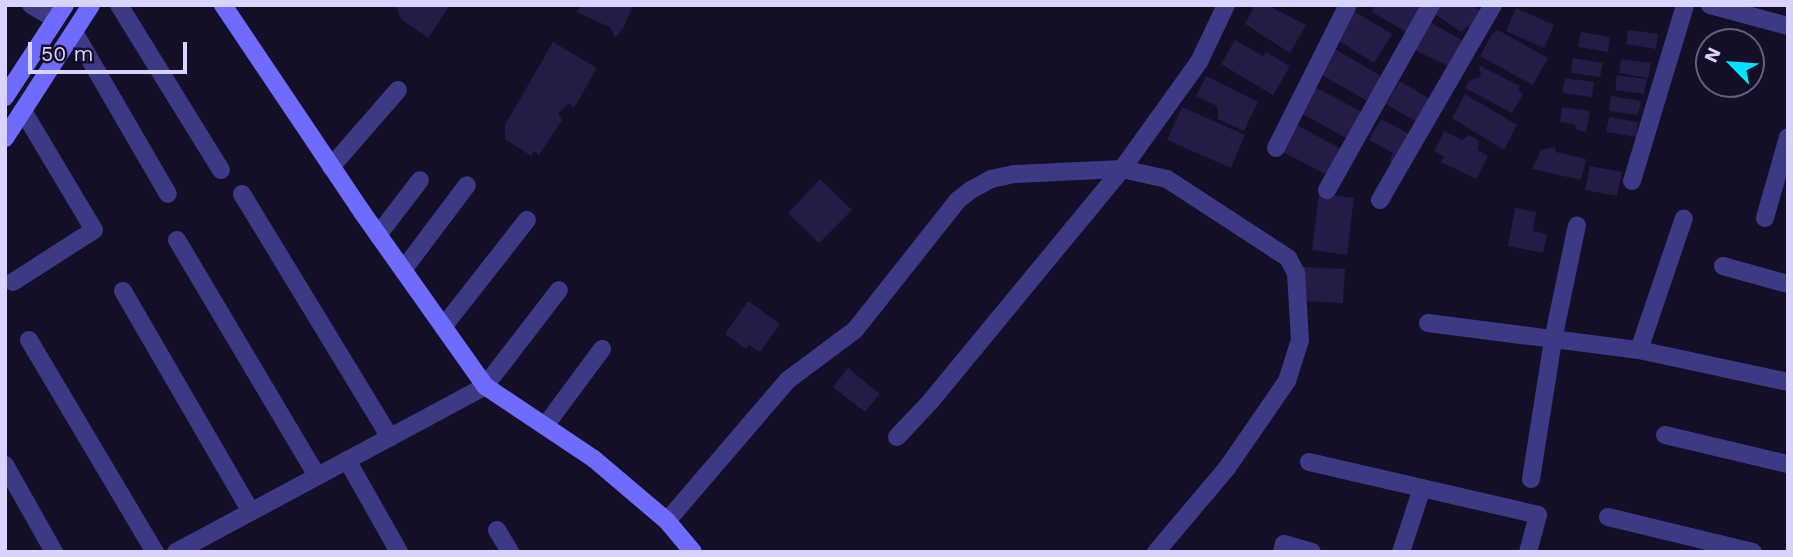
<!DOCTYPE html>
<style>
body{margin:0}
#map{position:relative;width:1793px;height:557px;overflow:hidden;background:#130f26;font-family:"Work Sans",sans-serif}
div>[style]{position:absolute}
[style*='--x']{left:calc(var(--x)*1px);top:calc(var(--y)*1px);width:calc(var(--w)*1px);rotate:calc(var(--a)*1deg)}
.building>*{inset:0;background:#241b47}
.street>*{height:18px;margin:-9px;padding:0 9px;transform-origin:9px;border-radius:9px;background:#3d3a85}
.secondary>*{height:18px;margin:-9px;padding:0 9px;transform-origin:9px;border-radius:9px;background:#6f6bff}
span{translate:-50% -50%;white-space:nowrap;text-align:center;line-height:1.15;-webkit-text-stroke:5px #130f26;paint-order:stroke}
.frame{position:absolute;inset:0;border:7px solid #d9d4ff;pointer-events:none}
.north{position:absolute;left:1695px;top:28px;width:70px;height:70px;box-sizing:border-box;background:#130f26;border:2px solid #625e7d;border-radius:50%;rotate:295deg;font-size:19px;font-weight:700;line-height:28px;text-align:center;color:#d9d4ff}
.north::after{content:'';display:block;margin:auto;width:24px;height:32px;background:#00e5ff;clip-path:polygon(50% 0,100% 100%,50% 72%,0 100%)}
.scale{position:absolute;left:28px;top:42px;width:159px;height:32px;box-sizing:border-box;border:4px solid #d9d4ff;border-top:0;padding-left:9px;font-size:21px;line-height:24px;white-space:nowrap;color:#d9d4ff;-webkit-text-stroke:5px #130f26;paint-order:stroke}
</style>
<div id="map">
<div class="building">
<i style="clip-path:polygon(396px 5px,450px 5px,428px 38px,401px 19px)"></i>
<i style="clip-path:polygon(581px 5px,633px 5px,624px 27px,615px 38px,611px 28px,577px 12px)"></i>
<i style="clip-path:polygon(1255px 5px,1267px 5px,1306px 25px,1290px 53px,1245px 24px)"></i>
<i style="clip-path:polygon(1375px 5px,1422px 5px,1408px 33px,1372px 12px)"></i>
<i style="clip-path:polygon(1436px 5px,1472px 6px,1489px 15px,1478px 36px,1468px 26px,1461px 32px,1432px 12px)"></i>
<i style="clip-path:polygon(1516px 8px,1554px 25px,1544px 48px,1506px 31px)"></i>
<i style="clip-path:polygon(1350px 9px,1392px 34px,1374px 63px,1333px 37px)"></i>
<i style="clip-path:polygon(1428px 21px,1469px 44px,1457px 70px,1414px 50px)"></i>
<i style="clip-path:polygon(1498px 30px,1548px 58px,1533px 85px,1480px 56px,1492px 34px)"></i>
<i style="clip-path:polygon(1628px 30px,1658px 34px,1656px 49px,1626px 44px)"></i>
<i style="clip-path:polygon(1581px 32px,1610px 37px,1608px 52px,1578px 47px)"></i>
<i style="clip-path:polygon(1235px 40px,1263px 56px,1266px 52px,1290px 66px,1273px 95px,1221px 64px)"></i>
<i style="clip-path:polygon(553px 42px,597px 68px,574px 108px,569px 103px,558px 114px,562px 120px,539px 155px,534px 151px,531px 156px,505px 139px,505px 125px)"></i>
<i style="clip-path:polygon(1335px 49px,1383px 77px,1369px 102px,1320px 74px)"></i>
<i style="clip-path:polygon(1573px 58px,1603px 63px,1600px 77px,1571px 73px)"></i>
<i style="clip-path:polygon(1621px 59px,1651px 63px,1648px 78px,1619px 73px)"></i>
<i style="clip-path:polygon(1479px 65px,1520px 86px,1518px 90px,1523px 94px,1512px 113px,1465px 88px,1469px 81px,1481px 76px)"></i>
<i style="clip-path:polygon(1617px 75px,1647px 79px,1644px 94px,1615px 90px)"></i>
<i style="clip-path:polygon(1206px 76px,1258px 102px,1244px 131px,1218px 119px,1217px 106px,1196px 96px)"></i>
<i style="clip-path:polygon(1565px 78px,1594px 82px,1592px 97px,1562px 93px)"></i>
<i style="clip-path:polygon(1400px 81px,1443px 107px,1430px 130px,1386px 104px)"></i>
<i style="clip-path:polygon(1313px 86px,1362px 112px,1348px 139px,1299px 112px)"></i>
<i style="clip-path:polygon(1465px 94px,1517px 125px,1504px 150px,1452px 118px)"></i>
<i style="clip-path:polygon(1611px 96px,1641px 101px,1638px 115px,1609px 111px)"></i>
<i style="clip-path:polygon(1182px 107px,1245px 135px,1231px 168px,1167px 140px)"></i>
<i style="clip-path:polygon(1562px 107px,1590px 111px,1586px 132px,1577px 130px,1574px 124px,1560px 122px)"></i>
<i style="clip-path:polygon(1609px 117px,1638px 122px,1636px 137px,1606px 132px)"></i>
<i style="clip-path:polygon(1381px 119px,1419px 139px,1404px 169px,1389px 162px,1393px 153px,1369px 140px)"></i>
<i style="clip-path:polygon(1297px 125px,1341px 149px,1327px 175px,1283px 152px)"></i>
<i style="clip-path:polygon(1444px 131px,1462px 140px,1469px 135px,1479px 141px,1478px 150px,1488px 156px,1476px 179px,1441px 162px,1444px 157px,1434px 151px)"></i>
<i style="clip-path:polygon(1555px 147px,1556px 152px,1586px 159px,1581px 180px,1532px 169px,1541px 150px)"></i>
<i style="clip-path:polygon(1590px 166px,1622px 172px,1617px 196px,1585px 190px)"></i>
<i style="clip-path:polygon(820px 179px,852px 210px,819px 243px,788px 213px)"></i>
<i style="clip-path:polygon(1319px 193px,1354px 198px,1347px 255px,1312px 250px)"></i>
<i style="clip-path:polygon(1515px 208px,1536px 212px,1533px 231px,1547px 234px,1543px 253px,1508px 246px)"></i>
<i style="clip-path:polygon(1303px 267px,1345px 269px,1343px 303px,1302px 301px)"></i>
<i style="clip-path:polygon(748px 301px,780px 324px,760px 352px,749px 345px,746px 349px,725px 334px)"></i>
<i style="clip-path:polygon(848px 368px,880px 394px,865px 412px,833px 387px)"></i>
</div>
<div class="street">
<i style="--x:31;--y:5;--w:28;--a:30"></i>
<i style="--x:119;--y:5;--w:194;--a:58.3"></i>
<i style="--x:1710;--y:5;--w:81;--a:15.1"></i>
<i style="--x:74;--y:32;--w:187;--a:59.9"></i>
<i style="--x:1276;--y:148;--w:160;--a:-63.3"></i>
<i style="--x:331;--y:167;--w:102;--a:-49"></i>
<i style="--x:1632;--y:181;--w:184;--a:-73.2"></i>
<i style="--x:1327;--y:190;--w:212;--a:-60.7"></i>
<i style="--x:242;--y:194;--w:285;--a:58.7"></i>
<i style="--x:1380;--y:200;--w:225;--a:-59.9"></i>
<i style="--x:1765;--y:218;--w:84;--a:-74.1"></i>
<i style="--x:378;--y:235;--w:69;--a:-52.6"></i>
<i style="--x:177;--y:240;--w:274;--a:59.3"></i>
<i style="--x:1723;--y:266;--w:67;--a:15.5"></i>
<i style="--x:403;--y:270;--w:106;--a:-53"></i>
<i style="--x:13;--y:282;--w:96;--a:-32.7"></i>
<i style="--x:94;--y:230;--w:139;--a:-120.8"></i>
<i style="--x:123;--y:291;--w:255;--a:59.9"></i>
<i style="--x:1428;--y:323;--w:213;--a:7.3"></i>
<i style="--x:1639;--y:350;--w:152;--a:12.1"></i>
<i style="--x:443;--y:327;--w:136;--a:-51.9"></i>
<i style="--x:29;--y:340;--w:247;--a:59.3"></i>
<i style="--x:1639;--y:350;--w:139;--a:-71.2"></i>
<i style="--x:545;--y:426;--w:96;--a:-53.5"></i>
<i style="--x:1665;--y:435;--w:126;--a:13.3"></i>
<i style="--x:897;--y:437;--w:48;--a:-46.7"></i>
<i style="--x:930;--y:402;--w:302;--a:-50.5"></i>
<i style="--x:1122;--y:169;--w:132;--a:-54.3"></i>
<i style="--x:1199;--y:62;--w:63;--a:-64.7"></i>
<i style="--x:347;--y:460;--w:106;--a:60.5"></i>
<i style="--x:1309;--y:462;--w:235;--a:13"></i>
<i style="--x:1538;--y:515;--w:38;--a:105"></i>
<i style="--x:5;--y:465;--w:100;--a:60.6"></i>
<i style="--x:1531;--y:479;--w:141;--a:-81"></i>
<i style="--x:1553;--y:340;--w:117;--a:-78.2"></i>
<i style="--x:1608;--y:517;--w:149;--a:13.6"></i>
<i style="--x:667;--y:521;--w:186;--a:-49.4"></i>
<i style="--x:788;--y:380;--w:84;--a:-36.7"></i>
<i style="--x:855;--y:330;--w:166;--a:-51.6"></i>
<i style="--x:958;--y:200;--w:16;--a:-38"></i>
<i style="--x:971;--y:190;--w:23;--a:-29"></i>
<i style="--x:991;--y:179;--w:24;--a:-12"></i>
<i style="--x:1014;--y:174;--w:108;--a:-2.7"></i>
<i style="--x:1122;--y:169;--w:46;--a:12.5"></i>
<i style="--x:1167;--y:179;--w:145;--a:33.1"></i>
<i style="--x:1288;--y:258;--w:17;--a:62"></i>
<i style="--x:1296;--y:273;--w:67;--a:86.6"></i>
<i style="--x:1300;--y:340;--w:43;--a:107.6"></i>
<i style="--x:1287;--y:381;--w:106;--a:124.6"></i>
<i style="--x:1227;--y:468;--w:110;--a:130.2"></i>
<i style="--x:497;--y:530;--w:26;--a:59"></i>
<i style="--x:176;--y:552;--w:351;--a:-28.2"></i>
<i style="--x:485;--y:386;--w:121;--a:-52.4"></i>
<i style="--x:1282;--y:552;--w:8;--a:-76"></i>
<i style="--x:1284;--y:544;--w:29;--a:16"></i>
<i style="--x:1401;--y:552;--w:67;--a:-71.8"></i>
</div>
<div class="secondary">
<i style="--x:223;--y:5;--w:249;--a:56.1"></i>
<i style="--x:362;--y:212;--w:213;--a:54.7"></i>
<i style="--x:485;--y:386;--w:131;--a:33.8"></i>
<i style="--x:594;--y:459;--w:96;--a:40.3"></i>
<i style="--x:667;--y:521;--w:40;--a:50"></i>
<i style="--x:5;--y:97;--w:110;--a:-56.9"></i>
<i style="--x:5;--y:138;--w:158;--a:-57.1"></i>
</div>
<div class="frame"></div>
<div class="north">N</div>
<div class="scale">50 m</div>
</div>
